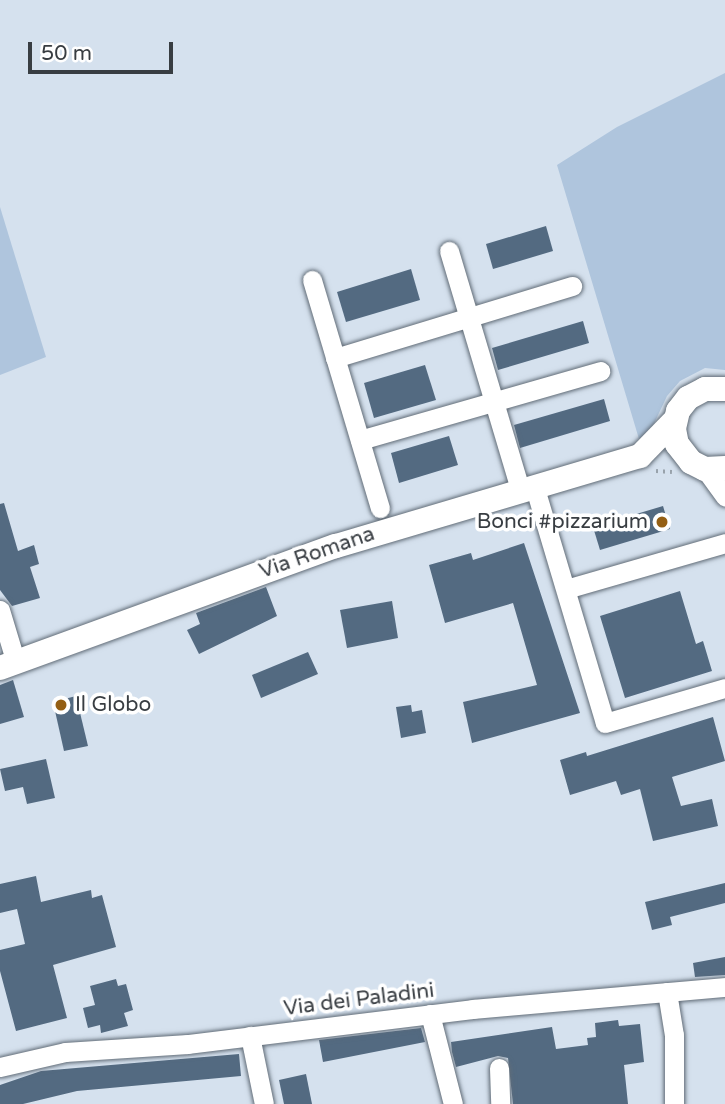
<!DOCTYPE html>
<style>
body{margin:0}
#map{position:relative;width:725px;height:1104px;overflow:hidden;background:#d5e1ee;font-family:"Varela Round",sans-serif}
div>[style]{position:absolute}
[style*='--x']{left:calc(var(--x)*1px);top:calc(var(--y)*1px);width:calc(var(--w)*1px);rotate:calc(var(--a)*1deg)}
.green>*{inset:0;background:#afc5dd}
.building>*{inset:0;background:#536a81}
.path>*{height:3.5px;margin-top:-1.75px;transform-origin:0;background:repeating-linear-gradient(90deg,#98a2ab 0 2px,transparent 0 7px)}
.roads{filter:drop-shadow(0 0 2px #616c77) drop-shadow(0 0 2px #616c77)}
.minor>*{height:19px;margin:-9.5px;padding:0 9.5px;transform-origin:9.5px;border-radius:9.5px;background:#fff}
.major>*{height:24px;margin:-12px;padding:0 12px;transform-origin:12px;border-radius:12px;background:#fff}
.dots>*{width:19px;height:19px;translate:-50% -50%;box-sizing:border-box;border:4px solid #fff;border-radius:50%}
span{translate:-50% -50%;white-space:nowrap;text-align:center;line-height:1.15;-webkit-text-stroke:7px #fff;paint-order:stroke}
.poi-label{font-size:21px;color:#383d42}
.right{translate:-100% -50%;text-align:right}
.left{translate:0 -50%;text-align:left}
.street-label{font-size:21px;color:#383d42}
.scale{position:absolute;left:28px;top:42px;width:145px;height:32px;box-sizing:border-box;border:4px solid #383d42;border-top:0;padding-left:9px;font-size:21px;line-height:24px;white-space:nowrap;color:#383d42;-webkit-text-stroke:5px #fff;paint-order:stroke}
</style>
<div id="map">
<div class="green">
<i style="clip-path:polygon(725px 73px,725px 370px,705px 368px,680px 381px,667px 396px,650px 432px,639px 439px,557px 165px,617px 127px)"></i>
<i style="clip-path:polygon(0 207px,46px 357px,0 375px)"></i>
</div>
<div class="building">
<i style="clip-path:polygon(546px 226px,553px 251px,493px 269px,486px 244px)"></i>
<i style="clip-path:polygon(411px 269px,420px 300px,346px 322px,337px 292px)"></i>
<i style="clip-path:polygon(583px 321px,589px 343px,498px 370px,492px 348px)"></i>
<i style="clip-path:polygon(425px 365px,436px 400px,374px 418px,364px 383px)"></i>
<i style="clip-path:polygon(604px 399px,610px 421px,520px 448px,514px 425px)"></i>
<i style="clip-path:polygon(449px 436px,458px 465px,399px 483px,391px 453px)"></i>
<i style="clip-path:polygon(4px 503px,18px 551px,34px 545px,39px 564px,30px 567px,40px 598px,12px 606px,0 590px,0 504px)"></i>
<i style="clip-path:polygon(663px 506px,670px 529px,600px 550px,593px 527px)"></i>
<i style="clip-path:polygon(524px 543px,580px 713px,472px 743px,463px 702px,537px 685px,513px 603px,445px 623px,429px 565px,471px 553px,473px 560px)"></i>
<i style="clip-path:polygon(266px 587px,277px 616px,199px 654px,187px 630px,200px 624px,196px 613px)"></i>
<i style="clip-path:polygon(680px 591px,696px 644px,703px 641px,712px 671px,625px 698px,600px 616px)"></i>
<i style="clip-path:polygon(392px 601px,398px 638px,347px 648px,340px 610px)"></i>
<i style="clip-path:polygon(308px 652px,318px 674px,261px 698px,252px 675px)"></i>
<i style="clip-path:polygon(13px 680px,24px 717px,0 724px,0 685px)"></i>
<i style="clip-path:polygon(76px 696px,88px 746px,64px 751px,53px 702px)"></i>
<i style="clip-path:polygon(411px 705px,412px 712px,422px 710px,426px 733px,401px 738px,396px 707px)"></i>
<i style="clip-path:polygon(713px 717px,725px 761px,672px 777px,681px 806px,712px 799px,718px 826px,653px 841px,640px 789px,621px 795px,616px 781px,570px 795px,560px 760px,586px 752px,587px 756px)"></i>
<i style="clip-path:polygon(46px 759px,55px 798px,27px 804px,23px 787px,5px 791px,0 769px)"></i>
<i style="clip-path:polygon(36px 876px,41px 902px,91px 890px,92px 898px,102px 895px,116px 947px,53px 965px,67px 1018px,16px 1031px,0 971px,0 950px,25px 944px,17px 909px,0 913px,0 884px)"></i>
<i style="clip-path:polygon(725px 883px,725px 903px,670px 917px,672px 925px,652px 930px,645px 902px)"></i>
<i style="clip-path:polygon(725px 957px,725px 975px,695px 977px,693px 963px)"></i>
<i style="clip-path:polygon(116px 979px,118px 986px,126px 984px,133px 1010px,124px 1013px,128px 1026px,101px 1033px,100px 1025px,88px 1028px,83px 1008px,95px 1005px,90px 986px)"></i>
<i style="clip-path:polygon(618px 1020px,619px 1026px,640px 1024px,644px 1062px,624px 1065px,628px 1104px,513px 1104px,508px 1058px,498px 1056px,456px 1067px,452px 1052px,451px 1042px,552px 1027px,556px 1049px,588px 1045px,587px 1038px,596px 1037px,595px 1023px)"></i>
<i style="clip-path:polygon(421px 1028px,425px 1042px,323px 1062px,319px 1040px)"></i>
<i style="clip-path:polygon(239px 1054px,241px 1076px,77px 1091px,23px 1104px,0 1104px,0 1085px,41px 1071px)"></i>
<i style="clip-path:polygon(306px 1074px,312px 1104px,284px 1104px,279px 1080px)"></i>
</div>
<div class="path">
<i style="--x:656;--y:471;--w:16;--a:4"></i>
</div>
<div class="roads">
<div class="minor">
<i style="--x:449;--y:251;--w:248;--a:73.4"></i>
<i style="--x:312;--y:280;--w:238;--a:73.4"></i>
<i style="--x:335;--y:358;--w:248;--a:-16.9"></i>
<i style="--x:360;--y:440;--w:250;--a:-16"></i>
<i style="--x:705;--y:469;--w:34;--a:54"></i>
<i style="--x:534;--y:485;--w:248;--a:73.4"></i>
<i style="--x:605;--y:723;--w:125;--a:-16.3"></i>
<i style="--x:566;--y:589;--w:166;--a:-16.1"></i>
<i style="--x:0;--y:610;--w:55;--a:73.2"></i>
<i style="--x:667;--y:992;--w:44;--a:80.8"></i>
<i style="--x:674;--y:1035;--w:69;--a:90"></i>
<i style="--x:430;--y:1014;--w:93;--a:75.7"></i>
<i style="--x:250;--y:1036;--w:69;--a:78.4"></i>
<i style="--x:0;--y:1067;--w:67;--a:-13"></i>
<i style="--x:65;--y:1052;--w:123;--a:-3.7"></i>
<i style="--x:188;--y:1044;--w:287;--a:-7"></i>
<i style="--x:473;--y:1009;--w:253;--a:-5"></i>
<i style="--x:499;--y:1068;--w:36;--a:88"></i>
</div>
<div class="major">
<i style="--x:725;--y:389;--w:20;--a:180"></i>
<i style="--x:705;--y:389;--w:19;--a:152"></i>
<i style="--x:688;--y:398;--w:16;--a:128"></i>
<i style="--x:678;--y:411;--w:18;--a:103"></i>
<i style="--x:674;--y:429;--w:15;--a:79"></i>
<i style="--x:677;--y:444;--w:23;--a:52"></i>
<i style="--x:691;--y:462;--w:16;--a:27"></i>
<i style="--x:705;--y:469;--w:20;--a:-3"></i>
<i style="--x:0;--y:668;--w:357;--a:-20"></i>
<i style="--x:336;--y:546;--w:317;--a:-16.5"></i>
<i style="--x:640;--y:456;--w:50;--a:-45.8"></i>
</div>
</div>
<div class="dots">
<i style="left:662px;top:522px;background:#945f14"></i>
<i style="left:61px;top:705px;background:#945f14"></i>
</div>
<div class="poi-label">
<span class="right" style="left:648px;top:522px">Bonci #pizzarium</span>
<span class="left" style="left:75px;top:705px">Il Globo</span>
</div>
<div class="street-label">
<span style="left:317px;top:553px;rotate:-19deg">Via Romana</span>
<span style="left:359px;top:1000px;rotate:-7deg">Via dei Paladini</span>
</div>
<div class="scale">50 m</div>
</div>
